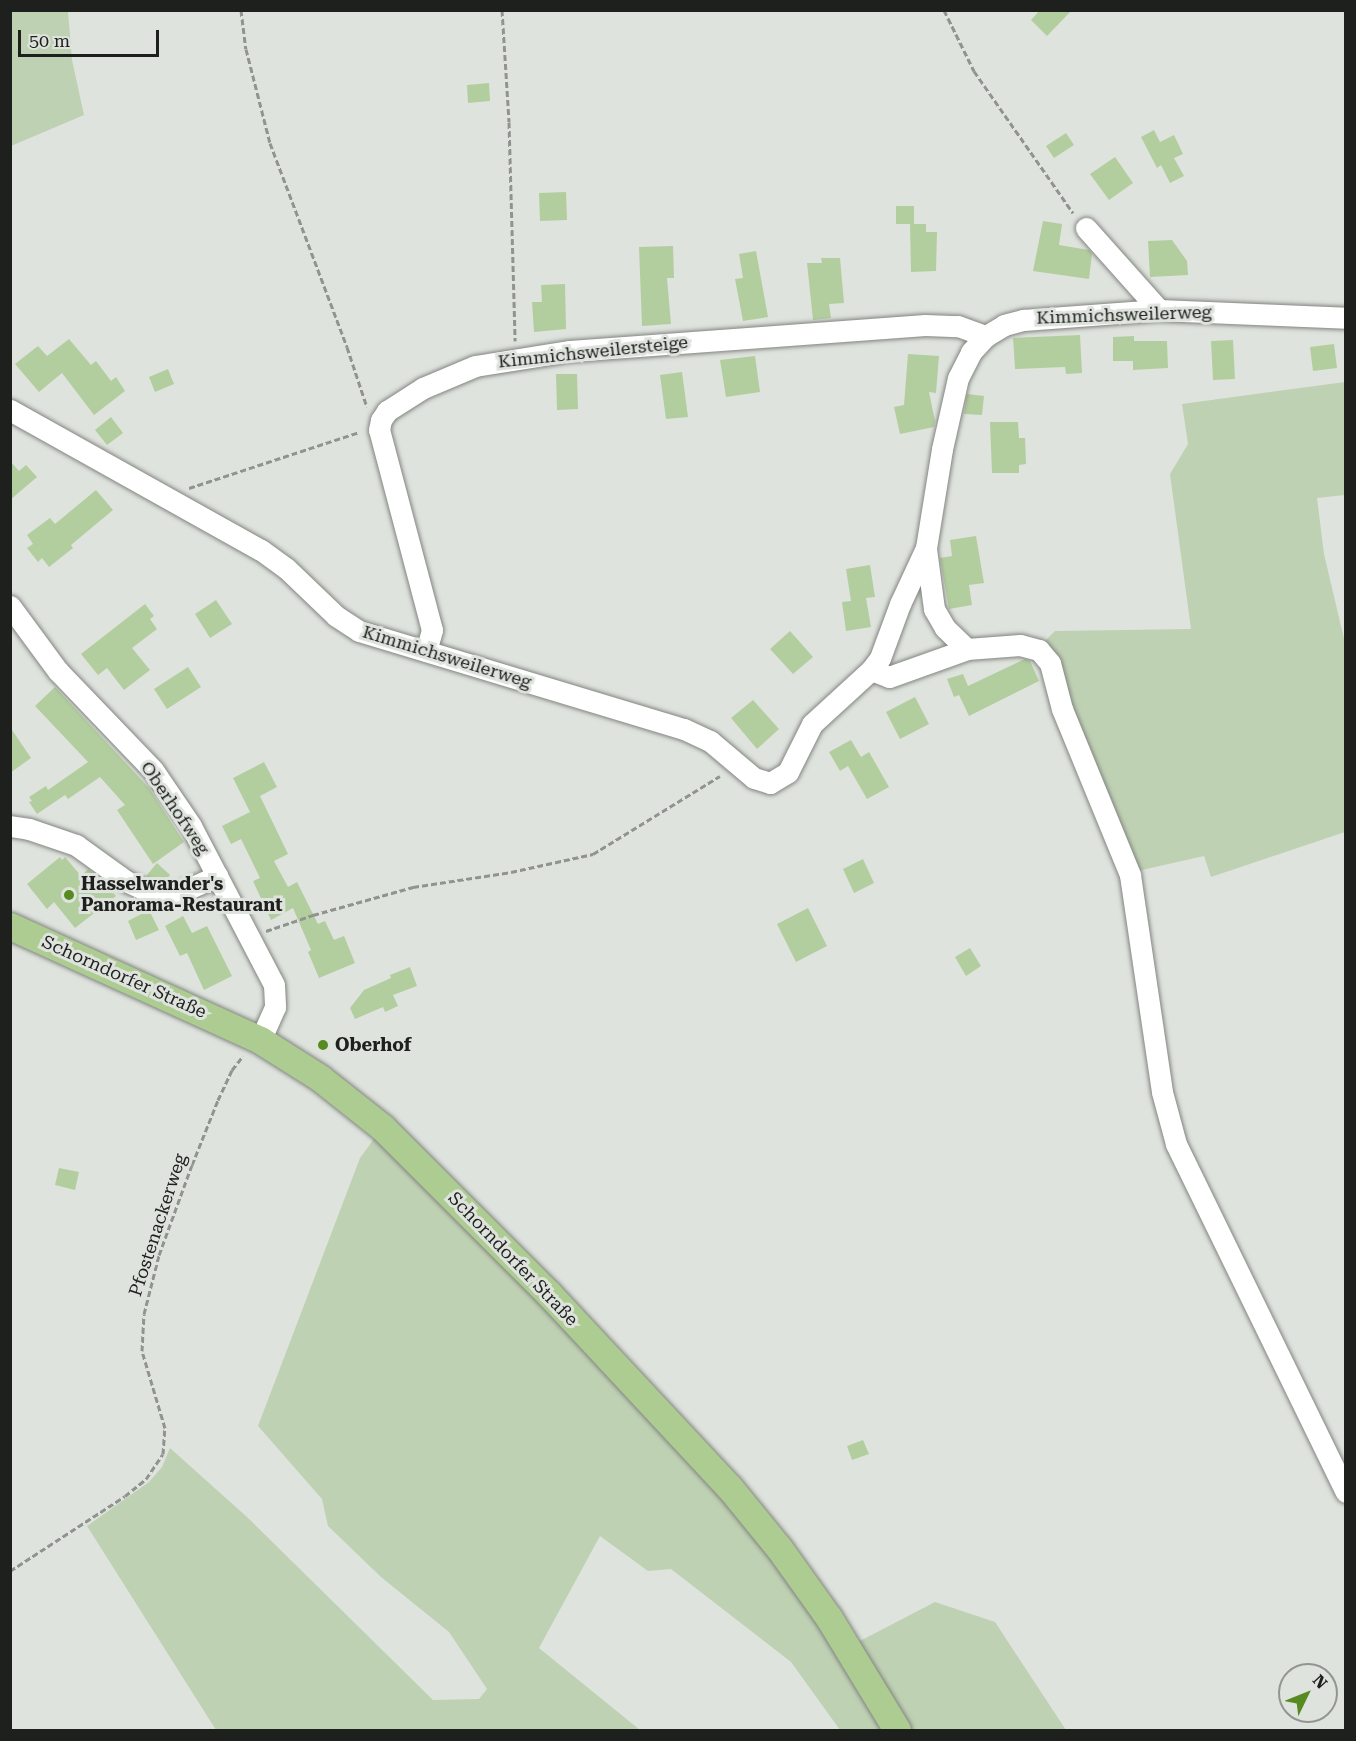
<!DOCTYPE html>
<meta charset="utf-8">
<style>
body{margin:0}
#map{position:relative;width:1356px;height:1741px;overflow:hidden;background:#dfe3dd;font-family:"Roboto Serif",serif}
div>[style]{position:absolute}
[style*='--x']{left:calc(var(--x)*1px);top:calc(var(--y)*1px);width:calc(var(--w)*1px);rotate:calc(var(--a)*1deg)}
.green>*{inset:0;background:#bfd1b3}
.building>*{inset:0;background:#b2ce9e}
.path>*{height:3px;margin-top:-1.5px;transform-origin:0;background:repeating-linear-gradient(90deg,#90938f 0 6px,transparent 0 9px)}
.roads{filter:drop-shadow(0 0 2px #828580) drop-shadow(0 0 2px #828580)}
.minor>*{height:21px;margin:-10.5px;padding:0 10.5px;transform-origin:10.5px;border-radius:10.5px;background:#fff}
.major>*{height:27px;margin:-13.5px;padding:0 13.5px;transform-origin:13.5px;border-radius:13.5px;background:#adcc91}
.dots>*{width:16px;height:16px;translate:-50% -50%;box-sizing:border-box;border:3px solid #dfe3dd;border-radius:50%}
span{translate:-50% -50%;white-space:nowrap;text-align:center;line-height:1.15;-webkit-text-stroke:6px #dfe3dd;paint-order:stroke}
.street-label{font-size:18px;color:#1e201e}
.poi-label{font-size:18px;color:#1e201e;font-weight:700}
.left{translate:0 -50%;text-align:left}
.frame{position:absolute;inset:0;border:12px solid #1e201e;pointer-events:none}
.north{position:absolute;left:1278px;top:1663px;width:60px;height:60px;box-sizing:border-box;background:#dfe3dd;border:2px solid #929591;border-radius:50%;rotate:47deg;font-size:16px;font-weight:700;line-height:24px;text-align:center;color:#1e201e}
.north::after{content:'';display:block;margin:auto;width:21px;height:27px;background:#578a20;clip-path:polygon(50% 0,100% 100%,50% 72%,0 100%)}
.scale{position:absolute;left:18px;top:30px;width:141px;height:27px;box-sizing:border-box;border:3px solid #1e201e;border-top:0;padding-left:8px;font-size:18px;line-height:21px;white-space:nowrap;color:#1e201e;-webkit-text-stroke:4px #dfe3dd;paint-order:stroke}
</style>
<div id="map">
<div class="green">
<i style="clip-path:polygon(11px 10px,68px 11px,72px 60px,84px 115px,11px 146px)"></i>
<i style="clip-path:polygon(1345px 382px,1345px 495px,1317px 498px,1324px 554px,1345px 643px,1345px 832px,1211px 877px,1204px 856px,1133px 872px,1042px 644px,1055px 631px,1191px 629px,1170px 474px,1188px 444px,1182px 404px)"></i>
<i style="clip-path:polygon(376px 1136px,592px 1351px,776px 1558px,886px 1730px,840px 1730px,791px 1662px,671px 1569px,648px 1571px,600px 1536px,539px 1648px,640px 1730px,216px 1730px,87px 1526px,149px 1482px,162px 1467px,170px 1448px,247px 1517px,433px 1700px,479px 1699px,487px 1689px,449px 1632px,381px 1577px,328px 1526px,322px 1499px,258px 1426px,360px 1158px)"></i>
<i style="clip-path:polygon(935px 1602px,995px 1622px,1066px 1730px,907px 1730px,856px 1643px)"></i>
</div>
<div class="building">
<i style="clip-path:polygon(1040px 10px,1072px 10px,1047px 36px,1031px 20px)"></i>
<i style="clip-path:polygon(489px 83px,490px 101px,468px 103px,467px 85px)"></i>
<i style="clip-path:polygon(1154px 130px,1160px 142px,1174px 135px,1183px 154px,1174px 158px,1184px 176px,1170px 183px,1161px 165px,1157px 168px,1141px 137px)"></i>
<i style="clip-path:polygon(1066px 133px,1074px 145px,1054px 158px,1046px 146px)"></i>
<i style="clip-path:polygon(1115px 157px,1133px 183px,1109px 200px,1090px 174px)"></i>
<i style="clip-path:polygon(566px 192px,567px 220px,540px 221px,539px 193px)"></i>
<i style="clip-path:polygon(896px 206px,914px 206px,914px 224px,926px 224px,926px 232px,937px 232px,936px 271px,911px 272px,910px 224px,896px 224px)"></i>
<i style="clip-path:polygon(1043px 221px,1062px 224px,1059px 245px,1089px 250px,1092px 254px,1089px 279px,1033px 271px)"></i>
<i style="clip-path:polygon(1172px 240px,1187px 261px,1188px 275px,1150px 277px,1148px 241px)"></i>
<i style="clip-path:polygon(673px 246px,674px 278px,667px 278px,671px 324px,642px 326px,639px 247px)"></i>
<i style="clip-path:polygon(756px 251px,768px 317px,743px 321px,735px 279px,743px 278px,739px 254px)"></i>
<i style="clip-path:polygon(821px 258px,840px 258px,844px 303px,829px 304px,831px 318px,813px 320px,807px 263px,822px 263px)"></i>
<i style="clip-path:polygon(565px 284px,566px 329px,534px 332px,532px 302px,542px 302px,541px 285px)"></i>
<i style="clip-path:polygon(1080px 335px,1082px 373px,1066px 374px,1065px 367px,1015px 369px,1013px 338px)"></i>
<i style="clip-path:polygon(1134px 336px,1134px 341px,1167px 341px,1168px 368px,1133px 370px,1133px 361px,1113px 361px,1113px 337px)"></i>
<i style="clip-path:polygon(69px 339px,91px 365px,96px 361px,111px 381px,116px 377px,125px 391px,94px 415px,62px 373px,39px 392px,15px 364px,38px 346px,47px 356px)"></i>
<i style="clip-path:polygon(1233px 340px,1235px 379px,1213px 380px,1211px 341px)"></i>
<i style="clip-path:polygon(1334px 344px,1337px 368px,1313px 371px,1310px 347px)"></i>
<i style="clip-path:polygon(908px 354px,939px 356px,936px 393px,929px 392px,935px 421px,934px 427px,900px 434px,894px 407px,904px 405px)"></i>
<i style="clip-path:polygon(755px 356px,760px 392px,726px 397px,720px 360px)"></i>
<i style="clip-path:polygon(168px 369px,174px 384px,155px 392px,149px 377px)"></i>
<i style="clip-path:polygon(682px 372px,688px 417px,666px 419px,660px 375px)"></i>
<i style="clip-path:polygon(556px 374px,577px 374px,578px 409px,557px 410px)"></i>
<i style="clip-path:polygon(967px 394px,984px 396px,982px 415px,964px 414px)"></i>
<i style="clip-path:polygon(111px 417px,123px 433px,107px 445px,95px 430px)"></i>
<i style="clip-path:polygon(990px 422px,1018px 422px,1019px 438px,1025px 438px,1026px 464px,1019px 465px,1019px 473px,992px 473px)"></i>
<i style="clip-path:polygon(10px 461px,19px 471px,26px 465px,37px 477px,10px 500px)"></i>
<i style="clip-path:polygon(96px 490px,113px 510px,71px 545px,73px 548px,49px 567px,42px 558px,38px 562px,27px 548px,33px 544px,27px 535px,50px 518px,55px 524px)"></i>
<i style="clip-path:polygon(976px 536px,984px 583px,969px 585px,972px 605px,949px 609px,940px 558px,952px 556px,950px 540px)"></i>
<i style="clip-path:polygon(870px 565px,875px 597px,866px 598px,871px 627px,846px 631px,842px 602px,851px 601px,846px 569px)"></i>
<i style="clip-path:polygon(216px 600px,232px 624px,210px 638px,195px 614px)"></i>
<i style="clip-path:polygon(145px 604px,154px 616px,150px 619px,157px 629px,132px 648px,150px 670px,124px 690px,107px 668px,98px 675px,81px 654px)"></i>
<i style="clip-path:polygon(790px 631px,813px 657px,793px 674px,770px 649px)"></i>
<i style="clip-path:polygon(1025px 659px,1030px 661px,1039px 681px,969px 716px,959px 695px,954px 697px,947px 679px,963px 674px,968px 686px)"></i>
<i style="clip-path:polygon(188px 667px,201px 687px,167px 709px,154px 689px)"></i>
<i style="clip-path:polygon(55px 687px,149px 788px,184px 842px,153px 864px,117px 810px,125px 805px,100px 777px,68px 799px,65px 795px,37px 814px,29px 802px,32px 801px,29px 797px,46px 786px,48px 790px,88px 762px,35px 706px)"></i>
<i style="clip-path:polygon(915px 697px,929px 724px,900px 739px,886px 712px)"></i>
<i style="clip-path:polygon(753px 700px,779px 729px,757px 749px,731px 718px)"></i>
<i style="clip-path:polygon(10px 727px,31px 758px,10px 773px)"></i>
<i style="clip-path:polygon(851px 740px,861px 757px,869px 752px,889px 787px,867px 799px,848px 766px,840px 771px,829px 752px)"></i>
<i style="clip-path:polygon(264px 762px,277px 787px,260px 796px,288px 854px,274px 861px,288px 887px,297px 882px,318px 924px,325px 921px,334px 940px,344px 936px,355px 963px,319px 978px,308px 952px,311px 950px,293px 908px,271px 920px,253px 881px,260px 878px,241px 839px,231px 844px,222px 826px,250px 812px,233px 778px)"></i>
<i style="clip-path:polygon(60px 857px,62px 860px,65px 857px,81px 876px,88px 869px,101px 879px,116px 896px,75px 928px,54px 902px,47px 909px,27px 884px)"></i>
<i style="clip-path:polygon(863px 859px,874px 883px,854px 893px,843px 869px)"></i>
<i style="clip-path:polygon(157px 863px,170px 875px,166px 880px,155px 880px,146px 876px)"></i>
<i style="clip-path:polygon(808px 908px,827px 946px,796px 962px,777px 924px)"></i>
<i style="clip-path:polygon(149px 910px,159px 930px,136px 940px,128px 921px)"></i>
<i style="clip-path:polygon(183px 916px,192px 933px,207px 926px,232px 976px,204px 990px,187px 953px,180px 956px,165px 926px)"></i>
<i style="clip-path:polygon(970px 948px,981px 966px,966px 976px,955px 957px)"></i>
<i style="clip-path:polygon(410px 967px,417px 986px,393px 995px,398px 1006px,385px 1012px,383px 1007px,355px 1019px,350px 1008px,364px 990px,391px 978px,390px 975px)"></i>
<i style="clip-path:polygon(59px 1168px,79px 1172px,75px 1190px,55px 1185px)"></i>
<i style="clip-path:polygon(863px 1440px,869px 1454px,852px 1460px,847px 1446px)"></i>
</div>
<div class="path">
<i style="--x:241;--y:10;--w:39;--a:83"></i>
<i style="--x:246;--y:49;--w:97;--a:75.7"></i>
<i style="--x:270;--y:143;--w:218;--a:69.3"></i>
<i style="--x:347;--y:347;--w:63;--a:71.6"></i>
<i style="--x:502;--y:10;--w:112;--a:86.4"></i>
<i style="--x:509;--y:122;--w:219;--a:88.4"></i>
<i style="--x:944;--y:10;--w:68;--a:63.8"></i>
<i style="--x:974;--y:71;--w:173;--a:55.1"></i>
<i style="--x:189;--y:488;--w:179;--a:-18.2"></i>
<i style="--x:266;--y:931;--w:50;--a:-18.8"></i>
<i style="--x:313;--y:915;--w:104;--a:-15.6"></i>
<i style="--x:413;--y:887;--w:99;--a:-8.7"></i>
<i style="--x:511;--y:872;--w:84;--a:-12.4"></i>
<i style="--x:593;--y:854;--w:149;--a:-31.6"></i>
<i style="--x:10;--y:1571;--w:137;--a:-33.1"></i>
<i style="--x:125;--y:1496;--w:27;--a:-39"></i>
<i style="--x:146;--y:1479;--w:30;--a:-56"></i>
<i style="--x:163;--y:1454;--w:26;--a:-86"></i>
<i style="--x:165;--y:1428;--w:80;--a:-106.6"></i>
<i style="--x:142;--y:1351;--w:37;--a:-87"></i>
<i style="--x:144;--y:1314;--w:61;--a:-75.7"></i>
<i style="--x:159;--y:1255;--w:96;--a:-69.9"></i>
<i style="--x:192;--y:1165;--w:70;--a:-68.2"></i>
<i style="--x:218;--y:1100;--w:33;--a:-65"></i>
<i style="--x:232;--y:1070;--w:18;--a:-52"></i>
</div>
<div class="roads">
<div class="minor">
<i style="--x:1086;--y:228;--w:110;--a:48.3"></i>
<i style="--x:10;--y:410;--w:287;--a:29.2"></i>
<i style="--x:261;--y:550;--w:31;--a:36"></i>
<i style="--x:286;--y:568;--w:69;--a:43.8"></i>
<i style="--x:336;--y:616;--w:27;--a:33"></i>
<i style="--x:359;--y:631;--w:339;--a:16.8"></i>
<i style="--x:684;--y:729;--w:29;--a:25"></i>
<i style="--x:710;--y:741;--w:57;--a:40.1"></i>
<i style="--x:754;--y:778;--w:17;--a:17"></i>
<i style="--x:770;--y:783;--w:21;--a:-31"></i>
<i style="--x:788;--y:772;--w:54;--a:-63.4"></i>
<i style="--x:812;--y:724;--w:80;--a:-42.5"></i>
<i style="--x:871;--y:670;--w:15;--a:-53"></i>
<i style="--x:880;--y:658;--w:58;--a:-69.7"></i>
<i style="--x:900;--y:604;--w:62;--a:-65.1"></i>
<i style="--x:926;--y:548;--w:100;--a:-80.8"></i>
<i style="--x:942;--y:449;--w:73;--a:-77.3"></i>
<i style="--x:958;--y:378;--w:29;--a:-63"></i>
<i style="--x:971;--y:352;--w:22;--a:-47"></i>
<i style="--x:986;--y:336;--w:21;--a:-31"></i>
<i style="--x:1004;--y:325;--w:20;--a:-15"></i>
<i style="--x:1023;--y:320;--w:136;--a:-4.2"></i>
<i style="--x:1159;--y:310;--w:187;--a:2.4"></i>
<i style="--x:926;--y:549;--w:61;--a:82.4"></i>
<i style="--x:934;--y:609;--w:22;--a:60"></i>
<i style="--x:945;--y:628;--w:30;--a:44"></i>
<i style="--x:10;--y:606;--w:81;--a:53.6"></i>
<i style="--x:58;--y:671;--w:137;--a:46.2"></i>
<i style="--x:153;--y:770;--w:68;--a:55.8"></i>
<i style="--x:191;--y:826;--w:179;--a:62.4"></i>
<i style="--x:274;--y:985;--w:22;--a:87"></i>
<i style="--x:275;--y:1007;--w:36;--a:114"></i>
<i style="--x:426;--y:651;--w:22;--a:-74"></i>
<i style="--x:432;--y:630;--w:207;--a:-104.8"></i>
<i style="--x:379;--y:430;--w:10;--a:-79"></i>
<i style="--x:381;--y:420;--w:11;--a:-56"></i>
<i style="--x:387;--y:411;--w:43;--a:-32.6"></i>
<i style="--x:423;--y:388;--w:56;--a:-22.9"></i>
<i style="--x:475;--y:366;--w:96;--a:-9"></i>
<i style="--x:570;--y:351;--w:356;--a:-4.2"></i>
<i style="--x:925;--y:325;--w:33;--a:2"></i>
<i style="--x:958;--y:326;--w:30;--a:20"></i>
<i style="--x:871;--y:670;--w:19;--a:21"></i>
<i style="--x:889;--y:677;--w:83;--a:-19.7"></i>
<i style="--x:967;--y:649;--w:53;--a:-4.3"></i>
<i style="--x:1020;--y:645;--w:20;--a:15"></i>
<i style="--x:1039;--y:650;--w:17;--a:50"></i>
<i style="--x:1050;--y:663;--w:48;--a:75.4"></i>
<i style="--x:1062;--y:709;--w:179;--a:67.7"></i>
<i style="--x:1130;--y:875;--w:219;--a:81.6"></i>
<i style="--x:1162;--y:1092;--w:54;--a:74.9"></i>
<i style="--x:1176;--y:1144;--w:387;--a:64"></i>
<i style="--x:10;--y:826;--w:19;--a:9"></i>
<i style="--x:29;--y:829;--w:50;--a:18.8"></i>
<i style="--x:76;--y:845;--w:62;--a:35.8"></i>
<i style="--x:126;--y:881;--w:29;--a:25"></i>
<i style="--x:152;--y:893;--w:27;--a:0"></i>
<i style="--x:179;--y:893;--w:42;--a:-24.1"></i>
</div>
<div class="major">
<i style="--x:10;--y:926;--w:275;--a:24.5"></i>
<i style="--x:260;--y:1040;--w:71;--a:32.3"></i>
<i style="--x:320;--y:1078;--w:80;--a:38.4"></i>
<i style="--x:383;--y:1128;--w:235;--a:45"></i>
<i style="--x:549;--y:1294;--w:265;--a:47"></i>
<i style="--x:730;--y:1488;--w:77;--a:50.8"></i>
<i style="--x:779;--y:1548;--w:86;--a:54.5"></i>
<i style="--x:829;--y:1618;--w:131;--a:58.7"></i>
</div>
</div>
<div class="dots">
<i style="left:69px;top:895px;background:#578a20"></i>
<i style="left:323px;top:1045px;background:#578a20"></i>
</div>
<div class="street-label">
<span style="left:1124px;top:315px;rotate:-2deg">Kimmichsweilerweg</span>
<span style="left:593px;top:352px;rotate:-6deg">Kimmichsweilersteige</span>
<span style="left:447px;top:657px;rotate:17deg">Kimmichsweilerweg</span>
<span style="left:175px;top:808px;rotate:56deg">Oberhofweg</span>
<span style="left:124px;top:977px;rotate:24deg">Schorndorfer Straße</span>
<span style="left:158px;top:1225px;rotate:-72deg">Pfostenackerweg</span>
<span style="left:513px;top:1259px;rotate:46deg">Schorndorfer Straße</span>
</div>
<div class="poi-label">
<span class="left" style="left:81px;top:895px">Hasselwander's<br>Panorama-Restaurant</span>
<span class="left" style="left:335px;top:1045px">Oberhof</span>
</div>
<div class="frame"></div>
<div class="north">N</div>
<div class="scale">50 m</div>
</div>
